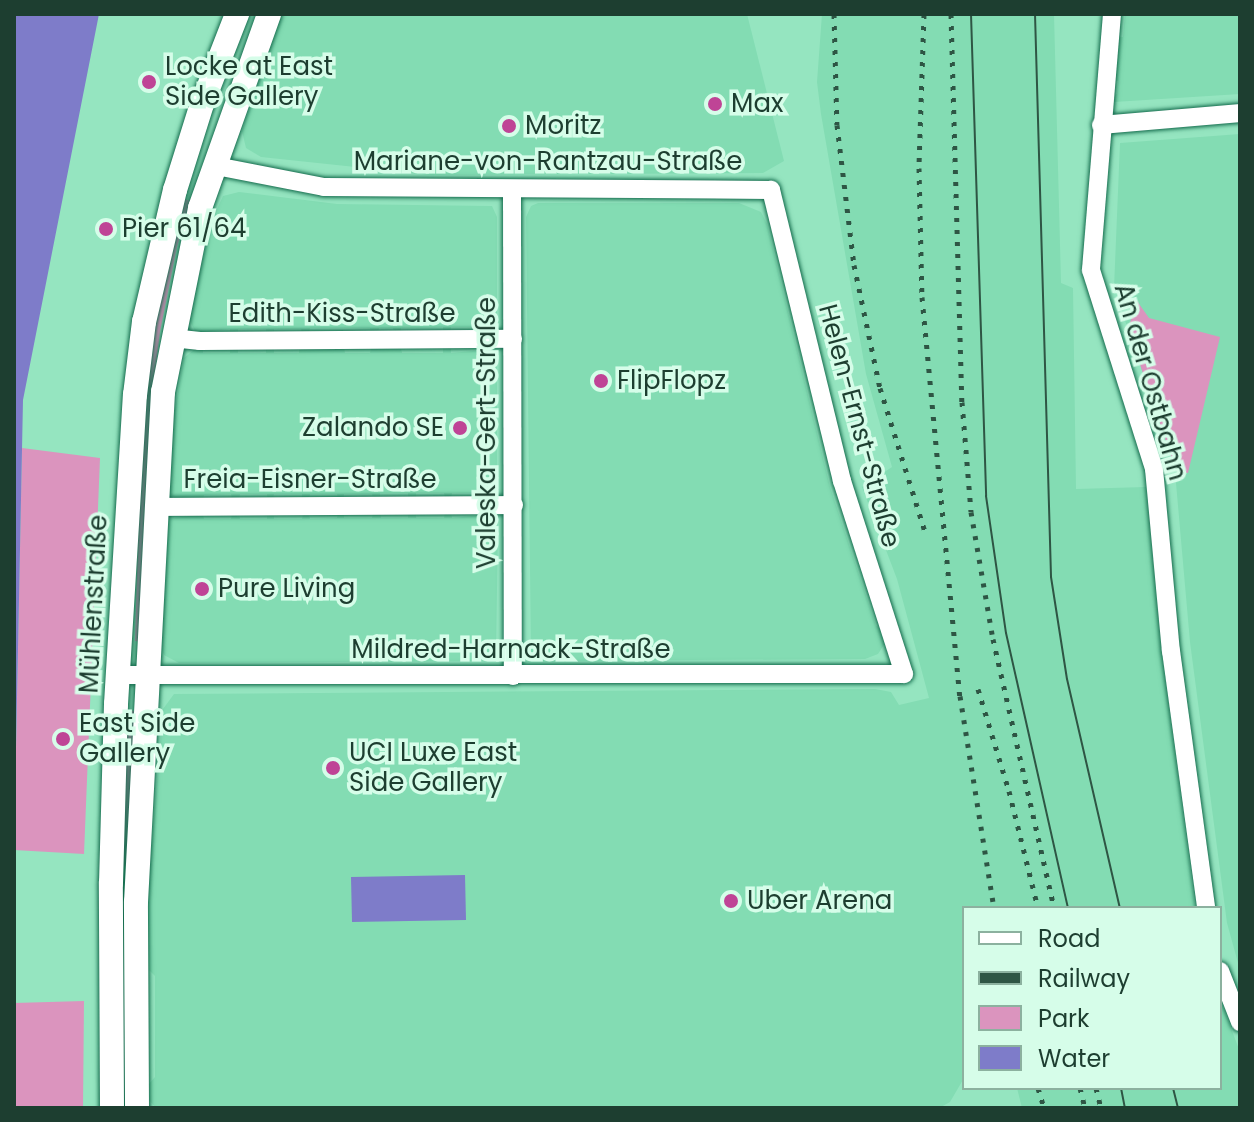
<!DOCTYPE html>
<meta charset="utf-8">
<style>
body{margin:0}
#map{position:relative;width:1254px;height:1122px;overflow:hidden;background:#95e5c0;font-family:Poppins,sans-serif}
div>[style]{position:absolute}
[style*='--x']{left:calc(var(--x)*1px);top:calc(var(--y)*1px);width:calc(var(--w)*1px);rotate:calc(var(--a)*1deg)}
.built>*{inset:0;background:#83dcb3}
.green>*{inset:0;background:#db94be}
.water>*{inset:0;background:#7e7cc9}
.roads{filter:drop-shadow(0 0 2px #136b4c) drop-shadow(0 0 2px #136b4c)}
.minor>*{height:18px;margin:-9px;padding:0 9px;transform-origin:9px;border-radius:9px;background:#fff}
.major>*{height:24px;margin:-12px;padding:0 12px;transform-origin:12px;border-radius:12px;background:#fff}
.tram>*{height:2px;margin:-1px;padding:0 1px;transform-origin:1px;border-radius:1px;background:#2e5544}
.rail>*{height:5px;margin-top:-2.5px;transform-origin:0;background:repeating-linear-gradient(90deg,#2e5544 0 4px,transparent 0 12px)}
.dots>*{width:22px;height:22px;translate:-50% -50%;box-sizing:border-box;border:4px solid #d6fde9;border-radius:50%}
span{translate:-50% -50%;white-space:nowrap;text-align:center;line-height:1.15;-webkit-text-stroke:7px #d6fde9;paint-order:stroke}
.poi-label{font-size:26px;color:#1d3e30}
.left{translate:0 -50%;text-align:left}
.right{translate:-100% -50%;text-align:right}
.street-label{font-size:26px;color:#1d3e30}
.frame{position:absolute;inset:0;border:16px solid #1d3e30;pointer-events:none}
.legend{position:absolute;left:962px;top:906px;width:260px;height:184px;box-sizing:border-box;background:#d6fde9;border:2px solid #8cb19f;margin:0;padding:10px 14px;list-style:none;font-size:24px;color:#1d3e30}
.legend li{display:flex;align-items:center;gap:16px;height:40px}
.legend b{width:40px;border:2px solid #8cb19f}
</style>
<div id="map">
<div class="built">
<i style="clip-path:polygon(281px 14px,747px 14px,784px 161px,763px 173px,431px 175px,261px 157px,246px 148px,242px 131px)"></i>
<i style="clip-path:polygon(822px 14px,1054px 14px,1061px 283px,1073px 288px,1076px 489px,1146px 487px,1160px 641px,1195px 908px,964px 908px,964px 1078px,950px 1102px,941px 1107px,156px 1108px,149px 1100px,147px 1086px,155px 1077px,155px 976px,147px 968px,147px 902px,163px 709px,174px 694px,875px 689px,891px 692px,899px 705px,929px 698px,897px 579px,862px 487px,892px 467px,866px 374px,821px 114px,817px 82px)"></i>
<i style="clip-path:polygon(1125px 14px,1240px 14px,1240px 94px,1114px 102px,1112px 96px,1117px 94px,1118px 81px,1114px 80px,1118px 37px,1123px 37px)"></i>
<i style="clip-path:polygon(1240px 134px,1240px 970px,1227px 923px,1190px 642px,1176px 483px,1180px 473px,1176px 471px,1114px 288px,1120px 143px)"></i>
<i style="clip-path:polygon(239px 192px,337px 204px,492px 206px,497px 217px,497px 328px,479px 332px,478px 327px,451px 327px,451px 332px,443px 332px,443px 327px,401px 328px,401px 333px,394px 333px,393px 328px,379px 328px,378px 333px,371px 333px,370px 328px,310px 328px,309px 333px,302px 333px,301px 329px,274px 329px,274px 333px,266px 334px,266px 329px,238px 329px,238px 334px,230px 334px,230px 329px,196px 333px,189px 319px,212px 220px,223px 196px)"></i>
<i style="clip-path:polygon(538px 203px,739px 203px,761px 212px,767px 224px,830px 487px,876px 626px,884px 629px,885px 643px,878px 654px,865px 659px,539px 661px,531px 656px,526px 217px,531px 206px)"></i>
<i style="clip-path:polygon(238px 348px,238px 353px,266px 353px,266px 348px,274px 348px,274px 353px,299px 353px,299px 348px,344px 348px,345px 353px,370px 353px,371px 348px,401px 348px,402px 353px,443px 353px,443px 348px,451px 348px,451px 353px,494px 349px,497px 354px,497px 492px,492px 497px,479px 498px,478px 493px,452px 493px,451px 498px,445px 498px,444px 493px,416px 493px,416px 498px,408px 499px,408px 493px,380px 493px,380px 499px,373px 499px,372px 494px,344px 494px,344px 499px,338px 499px,337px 494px,310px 494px,309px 499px,302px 499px,302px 494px,274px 494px,273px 499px,267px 499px,267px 494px,240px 494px,239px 499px,232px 499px,231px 494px,204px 495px,203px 500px,175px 498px,169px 493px,171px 432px,184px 358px,195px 349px,203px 349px,203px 353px,230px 353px,230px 349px)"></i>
<i style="clip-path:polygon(338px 513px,344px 513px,344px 518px,372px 518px,373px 513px,380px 513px,381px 518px,408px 518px,408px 513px,416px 513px,416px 518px,444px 518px,445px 513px,451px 513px,452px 518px,493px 514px,498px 522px,496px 657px,487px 661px,179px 663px,164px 655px,161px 648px,169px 519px,203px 514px,204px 519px,231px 519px,232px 514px,239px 514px,240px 519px,267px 519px,267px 514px,274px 514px,274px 519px,302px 519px,303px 514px,309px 514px,310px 519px,337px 518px)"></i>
<i style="clip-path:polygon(1220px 999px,1240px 1052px,1240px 1108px,1022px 1108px,1017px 1088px,1220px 1088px)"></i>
</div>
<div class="green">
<i style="clip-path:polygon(181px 198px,191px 201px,177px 247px,160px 332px,152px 399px,141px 642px,135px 641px,142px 398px,153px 327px)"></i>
<i style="clip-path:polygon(1137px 301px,1149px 318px,1220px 337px,1188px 473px,1176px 471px,1128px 329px)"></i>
<i style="clip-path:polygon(22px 448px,100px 458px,84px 854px,14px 850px)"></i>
<i style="clip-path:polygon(125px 710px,136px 711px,129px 866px,121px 866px)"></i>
<i style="clip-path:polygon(84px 1001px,83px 1108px,14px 1108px,14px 1003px)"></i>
</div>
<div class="water">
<i style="clip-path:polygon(14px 14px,99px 14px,23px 400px,14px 847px)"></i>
<i style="clip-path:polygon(465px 875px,466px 920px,352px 922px,351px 877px)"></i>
</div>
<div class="roads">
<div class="minor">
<i style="--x:1112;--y:14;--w:257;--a:94.7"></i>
<i style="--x:1091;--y:270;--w:209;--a:72.4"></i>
<i style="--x:1154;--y:469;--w:183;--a:84.7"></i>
<i style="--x:1171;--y:651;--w:259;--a:82.2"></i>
<i style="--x:1101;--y:125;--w:140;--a:-4.9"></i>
<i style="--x:512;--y:190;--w:486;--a:89.9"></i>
<i style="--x:172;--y:338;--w:28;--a:6"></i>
<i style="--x:200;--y:341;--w:313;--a:-0.4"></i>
<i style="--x:156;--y:507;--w:358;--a:-0.3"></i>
<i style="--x:118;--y:675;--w:786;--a:-0.07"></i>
<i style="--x:904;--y:674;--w:203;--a:-107.8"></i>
<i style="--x:842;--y:481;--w:300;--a:-103.7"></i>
<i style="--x:771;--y:190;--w:447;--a:-179.6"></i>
<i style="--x:324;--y:187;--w:110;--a:-169"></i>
<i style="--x:1220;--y:971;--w:55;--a:68.6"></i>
</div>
<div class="major">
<i style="--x:112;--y:1108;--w:225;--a:-90.3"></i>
<i style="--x:111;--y:883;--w:179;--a:-88.4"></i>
<i style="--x:116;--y:704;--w:310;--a:-86.5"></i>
<i style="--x:135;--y:395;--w:74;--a:-83"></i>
<i style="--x:144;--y:322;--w:136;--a:-76.8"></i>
<i style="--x:175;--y:190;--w:90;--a:-72.6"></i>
<i style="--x:202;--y:104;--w:97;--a:-68.7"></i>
<i style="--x:137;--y:1108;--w:206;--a:-90.3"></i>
<i style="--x:136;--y:902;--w:511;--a:-86.97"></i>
<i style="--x:163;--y:392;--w:188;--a:-78.6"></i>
<i style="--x:200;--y:208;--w:206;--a:-70.4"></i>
</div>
</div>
<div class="tram">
<i style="--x:971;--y:14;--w:482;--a:88.2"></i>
<i style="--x:986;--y:496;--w:138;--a:81.7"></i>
<i style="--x:1006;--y:633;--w:282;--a:77.3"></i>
<i style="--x:1035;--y:14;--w:563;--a:88.37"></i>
<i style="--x:1051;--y:577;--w:103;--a:81.1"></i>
<i style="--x:1067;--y:679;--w:235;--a:77"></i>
<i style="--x:1121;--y:1088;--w:20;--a:79"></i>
<i style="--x:1173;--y:1088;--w:21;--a:76"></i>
</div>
<div class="rail">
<i style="--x:834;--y:14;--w:111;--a:88.5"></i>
<i style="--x:837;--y:125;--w:141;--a:83.1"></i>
<i style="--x:854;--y:265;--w:126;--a:78.1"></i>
<i style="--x:880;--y:388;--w:154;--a:72.6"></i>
<i style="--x:924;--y:14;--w:154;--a:91.9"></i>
<i style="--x:919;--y:168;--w:129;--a:88.7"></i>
<i style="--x:922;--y:297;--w:401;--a:84.6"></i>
<i style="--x:960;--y:696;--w:215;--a:80.9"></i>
<i style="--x:951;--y:14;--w:388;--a:88.4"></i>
<i style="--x:962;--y:402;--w:110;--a:85.3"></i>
<i style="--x:971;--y:512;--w:129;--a:80.2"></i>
<i style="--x:993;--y:639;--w:276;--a:77.2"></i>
<i style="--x:978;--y:689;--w:107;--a:73.1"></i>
<i style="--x:1009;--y:791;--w:121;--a:76.1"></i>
<i style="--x:1038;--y:1088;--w:21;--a:73"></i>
<i style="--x:1080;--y:1088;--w:21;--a:76"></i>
<i style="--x:1096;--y:1088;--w:21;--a:76"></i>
</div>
<div class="dots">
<i style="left:149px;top:82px;background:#bf4496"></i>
<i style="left:715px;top:104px;background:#bf4496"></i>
<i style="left:509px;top:126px;background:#bf4496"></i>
<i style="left:106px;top:229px;background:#bf4496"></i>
<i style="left:601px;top:381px;background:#bf4496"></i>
<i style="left:460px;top:428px;background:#bf4496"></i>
<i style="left:202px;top:589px;background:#bf4496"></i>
<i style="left:63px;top:739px;background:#bf4496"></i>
<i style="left:333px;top:768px;background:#bf4496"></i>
<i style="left:731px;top:901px;background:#bf4496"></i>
</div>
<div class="poi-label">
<span class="left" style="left:165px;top:82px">Locke at East<br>Side Gallery</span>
<span class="left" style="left:731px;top:104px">Max</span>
<span class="left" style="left:525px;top:126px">Moritz</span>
<span class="left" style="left:122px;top:229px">Pier 61/64</span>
<span class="left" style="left:617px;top:381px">FlipFlopz</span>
<span class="right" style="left:444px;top:428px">Zalando SE</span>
<span class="left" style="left:218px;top:589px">Pure Living</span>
<span class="left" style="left:79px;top:739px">East Side<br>Gallery</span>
<span class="left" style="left:349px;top:768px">UCI Luxe East<br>Side Gallery</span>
<span class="left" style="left:747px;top:901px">Uber Arena</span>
</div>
<div class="street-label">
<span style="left:548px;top:162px">Mariane-von-Rantzau-Straße</span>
<span style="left:342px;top:314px">Edith-Kiss-Straße</span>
<span style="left:1150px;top:382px;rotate:74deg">An der Ostbahn</span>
<span style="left:859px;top:426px;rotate:75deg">Helen-Ernst-Straße</span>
<span style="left:487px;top:433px;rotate:-90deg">Valeska-Gert-Straße</span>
<span style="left:310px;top:480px">Freia-Eisner-Straße</span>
<span style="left:94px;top:604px;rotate:-87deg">Mühlenstraße</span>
<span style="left:511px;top:650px">Mildred-Harnack-Straße</span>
</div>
<div class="frame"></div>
<ul class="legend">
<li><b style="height:10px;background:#fff"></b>Road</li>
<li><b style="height:10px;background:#2e5544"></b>Railway</li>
<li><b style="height:22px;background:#db94be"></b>Park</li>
<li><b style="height:22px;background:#7e7cc9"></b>Water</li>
</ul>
</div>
